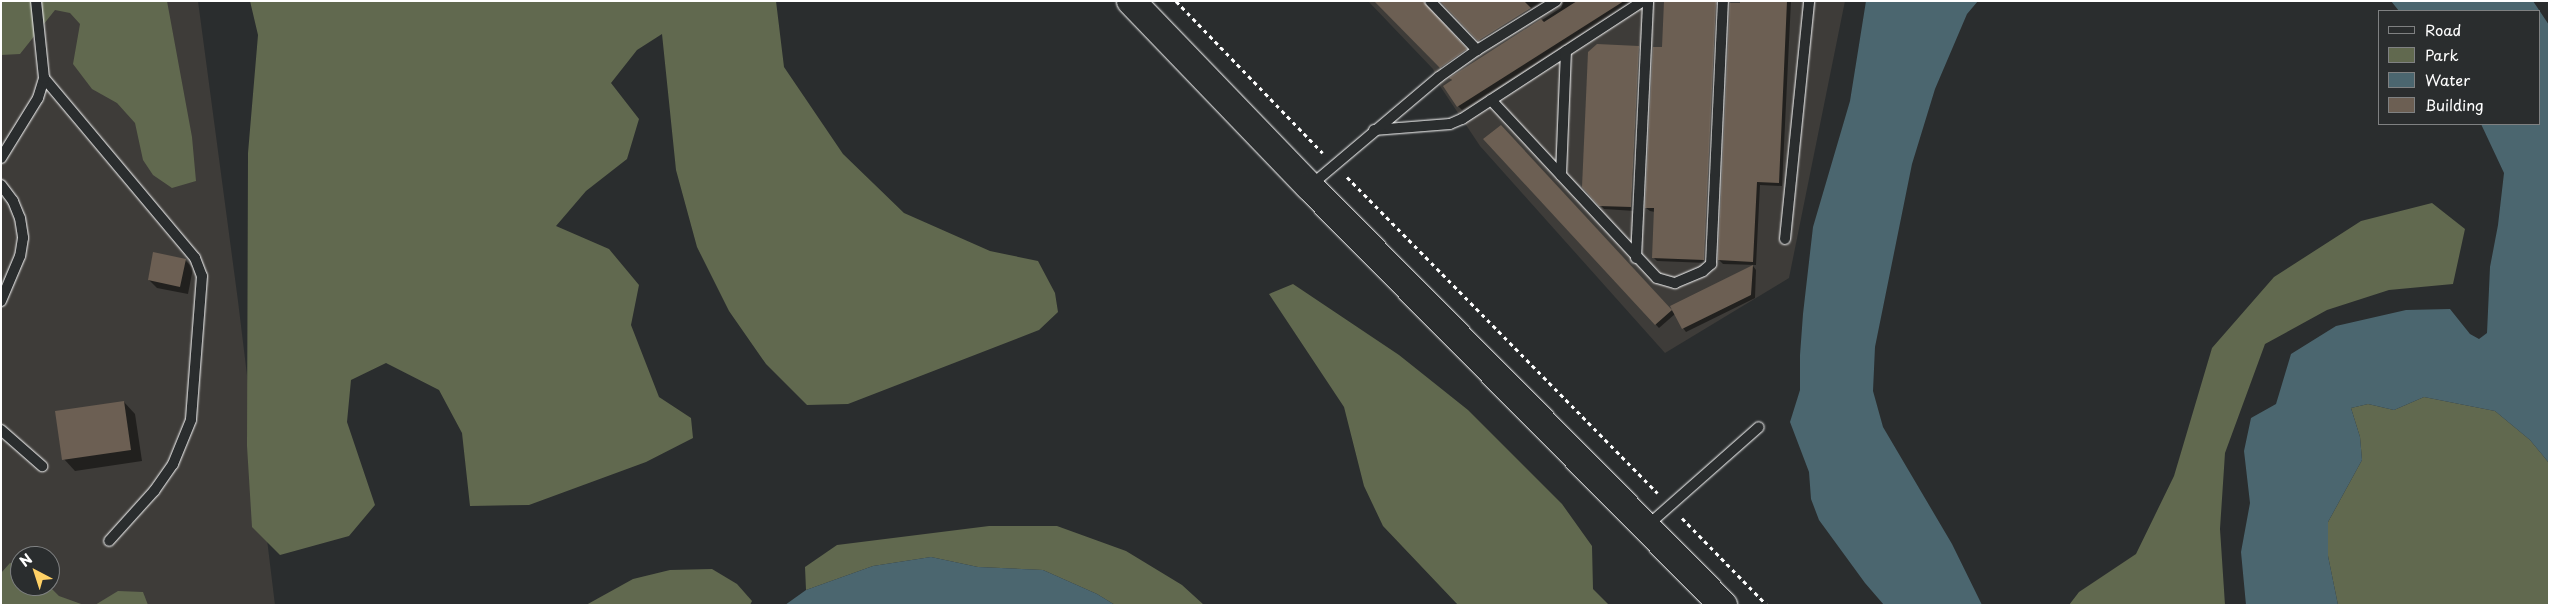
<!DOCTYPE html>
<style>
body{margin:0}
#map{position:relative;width:2550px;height:606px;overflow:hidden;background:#2a2d2e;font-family:"Playpen Sans",sans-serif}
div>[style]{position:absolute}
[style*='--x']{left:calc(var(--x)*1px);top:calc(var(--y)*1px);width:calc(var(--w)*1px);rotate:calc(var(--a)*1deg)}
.built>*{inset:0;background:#3e3c39}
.green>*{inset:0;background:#61694f}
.water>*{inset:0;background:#4b666f}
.shadow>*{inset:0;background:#0007}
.building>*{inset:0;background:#6c5f53}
.path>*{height:3px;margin-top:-1.5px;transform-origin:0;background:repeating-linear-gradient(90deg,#fff 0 4px,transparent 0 8px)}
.roads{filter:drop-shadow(0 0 1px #fff) drop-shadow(0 0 1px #fff)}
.lane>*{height:10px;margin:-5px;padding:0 5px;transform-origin:5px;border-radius:5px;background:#2a2d2e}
.secondary>*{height:28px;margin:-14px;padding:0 14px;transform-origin:14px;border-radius:14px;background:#2a2d2e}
span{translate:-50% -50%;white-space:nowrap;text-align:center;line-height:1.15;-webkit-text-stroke:4px #2a2d2e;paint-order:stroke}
.frame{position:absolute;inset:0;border:2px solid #fff;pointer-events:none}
.legend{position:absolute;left:2378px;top:10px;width:162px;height:115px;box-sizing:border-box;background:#2a2d2e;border:1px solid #7f8182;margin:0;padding:6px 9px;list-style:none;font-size:15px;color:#fff}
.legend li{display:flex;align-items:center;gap:10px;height:25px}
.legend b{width:25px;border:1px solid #7f8182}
.north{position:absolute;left:10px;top:546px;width:50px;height:50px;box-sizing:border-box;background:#2a2d2e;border:1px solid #7f8182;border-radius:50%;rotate:320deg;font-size:14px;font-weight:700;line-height:20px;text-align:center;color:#fff}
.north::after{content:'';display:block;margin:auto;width:18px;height:22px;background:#ffd166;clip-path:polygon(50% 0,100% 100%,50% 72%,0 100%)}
</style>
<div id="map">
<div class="built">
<i style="clip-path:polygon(evenodd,1px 1px,198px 1px,238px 301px,275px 605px,1px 605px,1px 1px,20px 556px,50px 556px,50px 586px,20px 586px,20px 556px)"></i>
<i style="clip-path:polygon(1368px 1px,1845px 1px,1789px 278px,1665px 353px,1480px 146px,1440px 86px,1433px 69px)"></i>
</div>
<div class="green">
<i style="clip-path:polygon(1px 1px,167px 1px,192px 137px,196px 181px,172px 188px,153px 175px,143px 160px,135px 123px,117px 103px,92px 89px,73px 64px,80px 24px,70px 13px,55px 10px,20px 54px,1px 55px)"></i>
<i style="clip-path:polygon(250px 1px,776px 1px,784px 67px,843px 154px,904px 213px,990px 251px,1038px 261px,1055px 293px,1058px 312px,1039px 330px,848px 404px,807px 405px,766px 364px,729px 311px,697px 247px,676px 170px,662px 34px,637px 50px,611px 83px,639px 119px,627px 159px,586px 191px,556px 226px,609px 249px,639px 285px,631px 325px,659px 397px,691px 418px,693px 438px,646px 462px,529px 505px,470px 506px,462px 433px,439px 390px,386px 363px,351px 380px,347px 422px,375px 505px,349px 536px,280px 555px,252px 527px,247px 446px,248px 153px,258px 35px)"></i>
<i style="clip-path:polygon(2432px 203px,2465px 229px,2453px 284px,2389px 290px,2327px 310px,2265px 344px,2225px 453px,2220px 529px,2225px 605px,2069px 605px,2079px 592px,2136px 554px,2174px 476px,2212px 348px,2274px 277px,2361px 221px)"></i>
<i style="clip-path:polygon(1293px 284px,1399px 355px,1468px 410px,1562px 504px,1592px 546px,1593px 589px,1609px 605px,1458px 605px,1383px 526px,1364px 486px,1344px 407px,1269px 294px)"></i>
<i style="clip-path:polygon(2424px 397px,2495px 411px,2530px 440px,2549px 463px,2549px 605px,2338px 605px,2328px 556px,2328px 522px,2362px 460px,2360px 437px,2351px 408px,2368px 404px,2394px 410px)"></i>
<i style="clip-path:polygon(989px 526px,1057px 526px,1126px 551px,1182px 585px,1204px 605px,1115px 605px,1097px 594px,1043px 570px,978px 567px,931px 557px,873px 566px,806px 590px,805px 567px,837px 545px)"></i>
<i style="clip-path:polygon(10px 563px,20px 564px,20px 586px,49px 586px,59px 596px,84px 605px,1px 605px,1px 573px)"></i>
<i style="clip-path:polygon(712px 569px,737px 584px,752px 601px,750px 605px,586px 605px,633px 579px,670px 570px)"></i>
<i style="clip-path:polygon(118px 591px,143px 592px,148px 605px,95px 605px)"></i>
</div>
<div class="water">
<i style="clip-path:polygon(1866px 1px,1978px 1px,1967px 14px,1935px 89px,1912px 164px,1875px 347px,1873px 391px,1883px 427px,1952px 544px,1982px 605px,1884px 605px,1865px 583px,1819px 520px,1811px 499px,1809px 472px,1790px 422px,1800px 390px,1800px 355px,1803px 314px,1813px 227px,1850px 101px)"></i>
<i style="clip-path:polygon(2391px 1px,2533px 1px,2549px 25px,2549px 463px,2530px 440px,2495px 411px,2424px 397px,2394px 410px,2368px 404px,2351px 408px,2360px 437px,2362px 460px,2328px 522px,2328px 556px,2338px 605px,2246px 605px,2241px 552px,2250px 503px,2244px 451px,2251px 418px,2276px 404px,2291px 354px,2336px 326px,2406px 310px,2450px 309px,2470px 334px,2479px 339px,2487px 333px,2490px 267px,2498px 225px,2504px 173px,2481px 124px,2539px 124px,2539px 11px,2399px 11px)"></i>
<i style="clip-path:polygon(931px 557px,978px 567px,1043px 570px,1097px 594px,1115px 605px,785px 605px,806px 590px,873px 566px)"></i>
</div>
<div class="shadow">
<i style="clip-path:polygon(1376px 1px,1428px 1px,1428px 11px,1469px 53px,1444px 71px)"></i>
<i style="clip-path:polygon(1442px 1px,1552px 1px,1483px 44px)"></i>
<i style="clip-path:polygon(1564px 1px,1633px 1px,1462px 110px,1458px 106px,1451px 78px,1561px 8px)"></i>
<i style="clip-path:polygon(1742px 1px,1791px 1px,1782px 186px,1760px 185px,1756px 265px,1723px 264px,1719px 260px)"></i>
<i style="clip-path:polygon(1716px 4px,1719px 7px,1708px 263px,1657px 261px,1653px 257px,1655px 212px,1650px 211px,1646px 208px,1663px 48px)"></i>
<i style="clip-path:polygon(1638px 47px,1642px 51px,1635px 211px,1604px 209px,1583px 187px)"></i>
<i style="clip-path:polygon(1501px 126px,1675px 314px,1659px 328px,1485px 140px)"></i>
<i style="clip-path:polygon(185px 260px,193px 268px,188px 294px,157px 288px,149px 280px)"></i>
<i style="clip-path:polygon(1753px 266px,1756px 270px,1755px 298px,1686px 332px,1683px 328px)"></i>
<i style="clip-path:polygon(124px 402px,135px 414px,142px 461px,75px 471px,64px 459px)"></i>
</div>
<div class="building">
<i style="clip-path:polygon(1374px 1px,1423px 1px,1467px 49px,1440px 68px)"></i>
<i style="clip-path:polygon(1440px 1px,1524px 1px,1531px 8px,1478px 41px)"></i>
<i style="clip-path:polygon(1577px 1px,1624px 1px,1457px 107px,1443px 86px,1452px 80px,1449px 78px,1541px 19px,1544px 22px)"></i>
<i style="clip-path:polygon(1664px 1px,1716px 2px,1704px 260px,1652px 258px,1654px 208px,1645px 208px,1653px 47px,1662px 47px)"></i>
<i style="clip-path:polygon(1740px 1px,1787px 1px,1779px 183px,1757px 182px,1753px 262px,1718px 260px,1730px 3px,1740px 3px)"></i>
<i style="clip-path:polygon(1597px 44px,1639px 46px,1631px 207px,1599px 206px,1582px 187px,1588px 52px)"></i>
<i style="clip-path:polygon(1501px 125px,1672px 310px,1670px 306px,1753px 265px,1751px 295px,1682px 329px,1672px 310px,1655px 325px,1483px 139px)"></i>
<i style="clip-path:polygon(153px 252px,186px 259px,180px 287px,148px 280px)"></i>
<i style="clip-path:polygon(124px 401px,131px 450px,62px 460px,55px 411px)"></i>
</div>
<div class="path">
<i style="--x:1176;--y:1;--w:211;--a:46"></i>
<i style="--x:1347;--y:177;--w:443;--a:45.5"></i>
<i style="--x:1682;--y:518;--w:122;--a:45.7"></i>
</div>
<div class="roads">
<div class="lane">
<i style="--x:1430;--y:1;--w:68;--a:46.2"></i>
<i style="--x:44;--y:78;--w:235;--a:50"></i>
<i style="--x:195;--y:258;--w:19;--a:69"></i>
<i style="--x:202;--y:276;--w:144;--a:94.4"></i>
<i style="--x:191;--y:420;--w:48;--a:112.2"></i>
<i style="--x:173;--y:464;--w:33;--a:125"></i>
<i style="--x:154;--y:491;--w:67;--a:132"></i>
<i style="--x:1491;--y:100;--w:243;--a:47"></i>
<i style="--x:1657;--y:278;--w:19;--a:16"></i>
<i style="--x:1675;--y:283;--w:30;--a:-23"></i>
<i style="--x:1703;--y:271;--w:11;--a:-41"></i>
<i style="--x:1711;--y:264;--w:263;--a:-87.4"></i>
<i style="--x:1374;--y:130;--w:76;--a:-4.5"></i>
<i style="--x:1450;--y:124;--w:13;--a:-23"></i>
<i style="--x:1462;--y:119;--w:216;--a:-33.1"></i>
<i style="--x:1;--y:158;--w:70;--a:-58.3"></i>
<i style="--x:38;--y:98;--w:21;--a:-73"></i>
<i style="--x:44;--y:78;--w:77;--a:-95.9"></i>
<i style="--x:1561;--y:175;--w:124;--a:-87.7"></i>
<i style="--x:1;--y:185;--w:20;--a:53"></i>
<i style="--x:13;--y:201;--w:18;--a:68"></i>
<i style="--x:20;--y:218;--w:20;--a:81"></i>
<i style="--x:23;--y:238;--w:18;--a:99"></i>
<i style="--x:20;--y:256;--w:49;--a:112.9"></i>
<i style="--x:1310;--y:186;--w:169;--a:-40.2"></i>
<i style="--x:1439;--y:77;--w:47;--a:-35.4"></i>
<i style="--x:1477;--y:50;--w:93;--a:-31.8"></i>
<i style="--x:1785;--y:239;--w:239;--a:-84.2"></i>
<i style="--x:1636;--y:258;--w:257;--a:-87.3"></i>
<i style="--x:1;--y:430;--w:55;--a:41.3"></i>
<i style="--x:1647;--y:526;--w:149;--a:-41.5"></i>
</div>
<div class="secondary">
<i style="--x:1131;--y:1;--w:257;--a:46.1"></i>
<i style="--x:1309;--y:186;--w:589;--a:45.34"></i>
</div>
</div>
<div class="frame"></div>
<ul class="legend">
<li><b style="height:6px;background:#2a2d2e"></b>Road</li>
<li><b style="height:14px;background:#61694f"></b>Park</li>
<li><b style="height:14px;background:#4b666f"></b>Water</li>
<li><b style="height:14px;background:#6c5f53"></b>Building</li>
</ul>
<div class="north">N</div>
</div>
